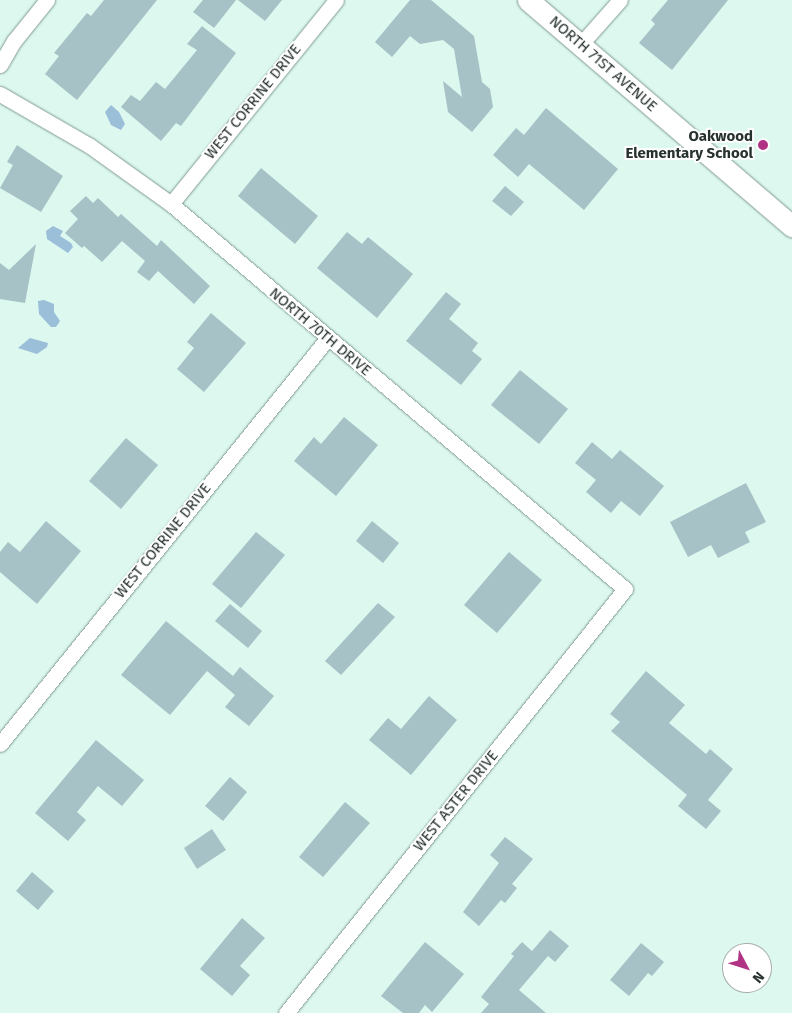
<!DOCTYPE html>
<style>
body{margin:0}
#map{position:relative;width:792px;height:1013px;overflow:hidden;background:#dcf8ef;font-family:"Fira Sans",sans-serif}
div>[style]{position:absolute}
[style*='--x']{left:calc(var(--x)*1px);top:calc(var(--y)*1px);width:calc(var(--w)*1px);rotate:calc(var(--a)*1deg)}
.water>*{inset:0;background:#9bbed9}
.building>*{inset:0;background:#a6c2c6}
.roads{filter:drop-shadow(0 0 1px #809a91) drop-shadow(0 0 1px #809a91)}
.street>*{height:15px;margin:-7.5px;padding:0 7.5px;transform-origin:7.5px;border-radius:7.5px;background:#fff}
.secondary>*{height:21px;margin:-10.5px;padding:0 10.5px;transform-origin:10.5px;border-radius:10.5px;background:#fff}
.dots>*{width:14px;height:14px;translate:-50% -50%;box-sizing:border-box;border:2px solid #fff;border-radius:50%}
span{translate:-50% -50%;white-space:nowrap;text-align:center;line-height:1.15;-webkit-text-stroke:4px #fff;paint-order:stroke}
.street-label{font-size:15px;color:#27322e}
.poi-label{font-size:15px;color:#27322e;font-weight:700}
.right{translate:-100% -50%;text-align:right}
.north{position:absolute;left:722px;top:943px;width:50px;height:50px;box-sizing:border-box;background:#fff;border:1px solid #a9adab;border-radius:50%;rotate:130deg;font-size:14px;font-weight:700;line-height:20px;text-align:center;color:#27322e}
.north::after{content:'';display:block;margin:auto;width:18px;height:22px;background:#b13383;clip-path:polygon(50% 0,100% 100%,50% 72%,0 100%)}
</style>
<div id="map">
<div class="water">
<i style="clip-path:polygon(111px 105px,119px 112px,125px 124px,121px 130px,111px 125px,105px 112px)"></i>
<i style="clip-path:polygon(53px 226px,63px 231px,60px 236px,71px 243px,73px 247px,68px 253px,47px 239px,46px 231px)"></i>
<i style="clip-path:polygon(44px 300px,54px 304px,54px 312px,60px 321px,56px 327px,51px 327px,39px 314px,38px 301px)"></i>
<i style="clip-path:polygon(30px 338px,48px 343px,47px 347px,37px 354px,18px 348px)"></i>
</div>
<div class="building">
<i style="clip-path:polygon(104px 0,157px 0,77px 100px,45px 74px,59px 56px,54px 53px,87px 13px,91px 16px)"></i>
<i style="clip-path:polygon(203px 0,236px 0,214px 28px,193px 12px)"></i>
<i style="clip-path:polygon(238px 0,282px 0,265px 21px)"></i>
<i style="clip-path:polygon(410px 0,431px 0,474px 36px,482px 82px,490px 89px,493px 107px,472px 132px,448px 112px,443px 81px,462px 97px,454px 49px,443px 40px,420px 44px,410px 36px,392px 57px,375px 42px)"></i>
<i style="clip-path:polygon(668px 0,728px 0,672px 70px,639px 43px,655px 24px,651px 20px)"></i>
<i style="clip-path:polygon(202px 26px,236px 53px,181px 126px,176px 123px,161px 141px,121px 107px,131px 95px,140px 101px,156px 82px,165px 89px,197px 50px,187px 44px)"></i>
<i style="clip-path:polygon(546px 108px,618px 169px,584px 210px,529px 164px,518px 177px,493px 155px,516px 128px,524px 135px)"></i>
<i style="clip-path:polygon(17px 145px,63px 176px,41px 212px,0 188px,13px 165px,7px 162px)"></i>
<i style="clip-path:polygon(261px 168px,318px 216px,295px 244px,238px 196px)"></i>
<i style="clip-path:polygon(505px 186px,524px 202px,511px 216px,492px 201px)"></i>
<i style="clip-path:polygon(86px 196px,93px 203px,98px 198px,118px 217px,121px 214px,157px 246px,161px 240px,210px 286px,194px 304px,158px 271px,149px 281px,137px 272px,145px 261px,122px 241px,102px 262px,84px 246px,82px 248px,65px 233px,78px 219px,70px 211px)"></i>
<i style="clip-path:polygon(347px 232px,362px 244px,368px 237px,413px 274px,377px 318px,317px 268px)"></i>
<i style="clip-path:polygon(36px 244px,25px 303px,0 299px,0 263px,9px 270px)"></i>
<i style="clip-path:polygon(446px 292px,461px 304px,449px 319px,478px 343px,472px 351px,482px 359px,461px 385px,406px 341px)"></i>
<i style="clip-path:polygon(211px 313px,246px 343px,204px 392px,177px 369px,194px 348px,187px 342px)"></i>
<i style="clip-path:polygon(520px 370px,568px 409px,539px 444px,491px 405px)"></i>
<i style="clip-path:polygon(344px 417px,378px 445px,336px 496px,294px 461px,314px 437px,321px 444px)"></i>
<i style="clip-path:polygon(126px 438px,158px 465px,121px 509px,89px 481px)"></i>
<i style="clip-path:polygon(592px 442px,612px 459px,620px 450px,664px 486px,640px 516px,621px 501px,611px 513px,586px 492px,596px 480px,575px 463px)"></i>
<i style="clip-path:polygon(746px 483px,766px 522px,745px 532px,750px 542px,718px 558px,711px 545px,688px 557px,670px 522px)"></i>
<i style="clip-path:polygon(46px 521px,81px 551px,37px 604px,0 572px,0 552px,8px 542px,20px 552px)"></i>
<i style="clip-path:polygon(372px 521px,399px 543px,383px 563px,356px 541px)"></i>
<i style="clip-path:polygon(256px 532px,285px 555px,241px 608px,212px 584px)"></i>
<i style="clip-path:polygon(509px 552px,542px 580px,497px 633px,464px 605px)"></i>
<i style="clip-path:polygon(378px 603px,395px 617px,341px 675px,325px 661px)"></i>
<i style="clip-path:polygon(230px 604px,262px 631px,248px 648px,215px 621px)"></i>
<i style="clip-path:polygon(166px 621px,233px 676px,240px 667px,274px 696px,249px 726px,225px 707px,235px 695px,207px 671px,170px 715px,121px 675px)"></i>
<i style="clip-path:polygon(646px 671px,685px 705px,669px 723px,706px 754px,710px 749px,733px 769px,708px 800px,721px 811px,706px 829px,678px 806px,687px 795px,611px 731px,620px 722px,610px 714px)"></i>
<i style="clip-path:polygon(429px 696px,457px 720px,411px 775px,369px 740px,388px 718px,401px 729px)"></i>
<i style="clip-path:polygon(96px 740px,144px 780px,122px 806px,98px 786px,77px 812px,86px 820px,68px 841px,35px 813px)"></i>
<i style="clip-path:polygon(230px 777px,247px 792px,223px 821px,205px 806px)"></i>
<i style="clip-path:polygon(345px 802px,370px 823px,323px 877px,299px 857px)"></i>
<i style="clip-path:polygon(212px 829px,226px 850px,197px 869px,184px 848px)"></i>
<i style="clip-path:polygon(505px 837px,533px 859px,512px 884px,517px 888px,505px 903px,501px 900px,479px 926px,463px 912px,499px 863px,490px 855px)"></i>
<i style="clip-path:polygon(32px 872px,54px 891px,38px 910px,16px 891px)"></i>
<i style="clip-path:polygon(242px 918px,265px 938px,240px 966px,250px 975px,232px 996px,200px 969px)"></i>
<i style="clip-path:polygon(550px 930px,569px 946px,555px 962px,548px 956px,519px 990px,546px 1013px,481px 1013px,489px 1004px,481px 997px,514px 956px,511px 954px,522px 942px,532px 951px)"></i>
<i style="clip-path:polygon(425px 942px,464px 974px,432px 1012px,425px 1005px,419px 1013px,403px 1013px,381px 996px)"></i>
<i style="clip-path:polygon(641px 943px,664px 962px,652px 976px,648px 973px,629px 996px,610px 980px)"></i>
</div>
<div class="roads">
<div class="street">
<i style="--x:580;--y:45;--w:60;--a:-48.4"></i>
<i style="--x:0;--y:65;--w:28;--a:-60"></i>
<i style="--x:14;--y:41;--w:53;--a:-51.2"></i>
<i style="--x:0;--y:94;--w:104;--a:30"></i>
<i style="--x:90;--y:146;--w:100;--a:35.6"></i>
<i style="--x:171;--y:204;--w:595;--a:40.3"></i>
<i style="--x:625;--y:589;--w:543;--a:128.64"></i>
<i style="--x:171;--y:204;--w:262;--a:-51"></i>
<i style="--x:0;--y:744;--w:521;--a:-51.08"></i>
</div>
<div class="secondary">
<i style="--x:528;--y:0;--w:348;--a:40.6"></i>
</div>
</div>
<div class="dots">
<i style="left:763px;top:145px;background:#b13383"></i>
</div>
<div class="street-label">
<span style="left:603px;top:64px;rotate:41deg">NORTH 71ST AVENUE</span>
<span style="left:253px;top:102px;rotate:-51deg">WEST CORRINE DRIVE</span>
<span style="left:320px;top:332px;rotate:40deg">NORTH 70TH DRIVE</span>
<span style="left:163px;top:541px;rotate:-51deg">WEST CORRINE DRIVE</span>
<span style="left:456px;top:801px;rotate:-51deg">WEST ASTER DRIVE</span>
</div>
<div class="poi-label">
<span class="right" style="left:753px;top:145px">Oakwood<br>Elementary School</span>
</div>
<div class="north">N</div>
</div>
